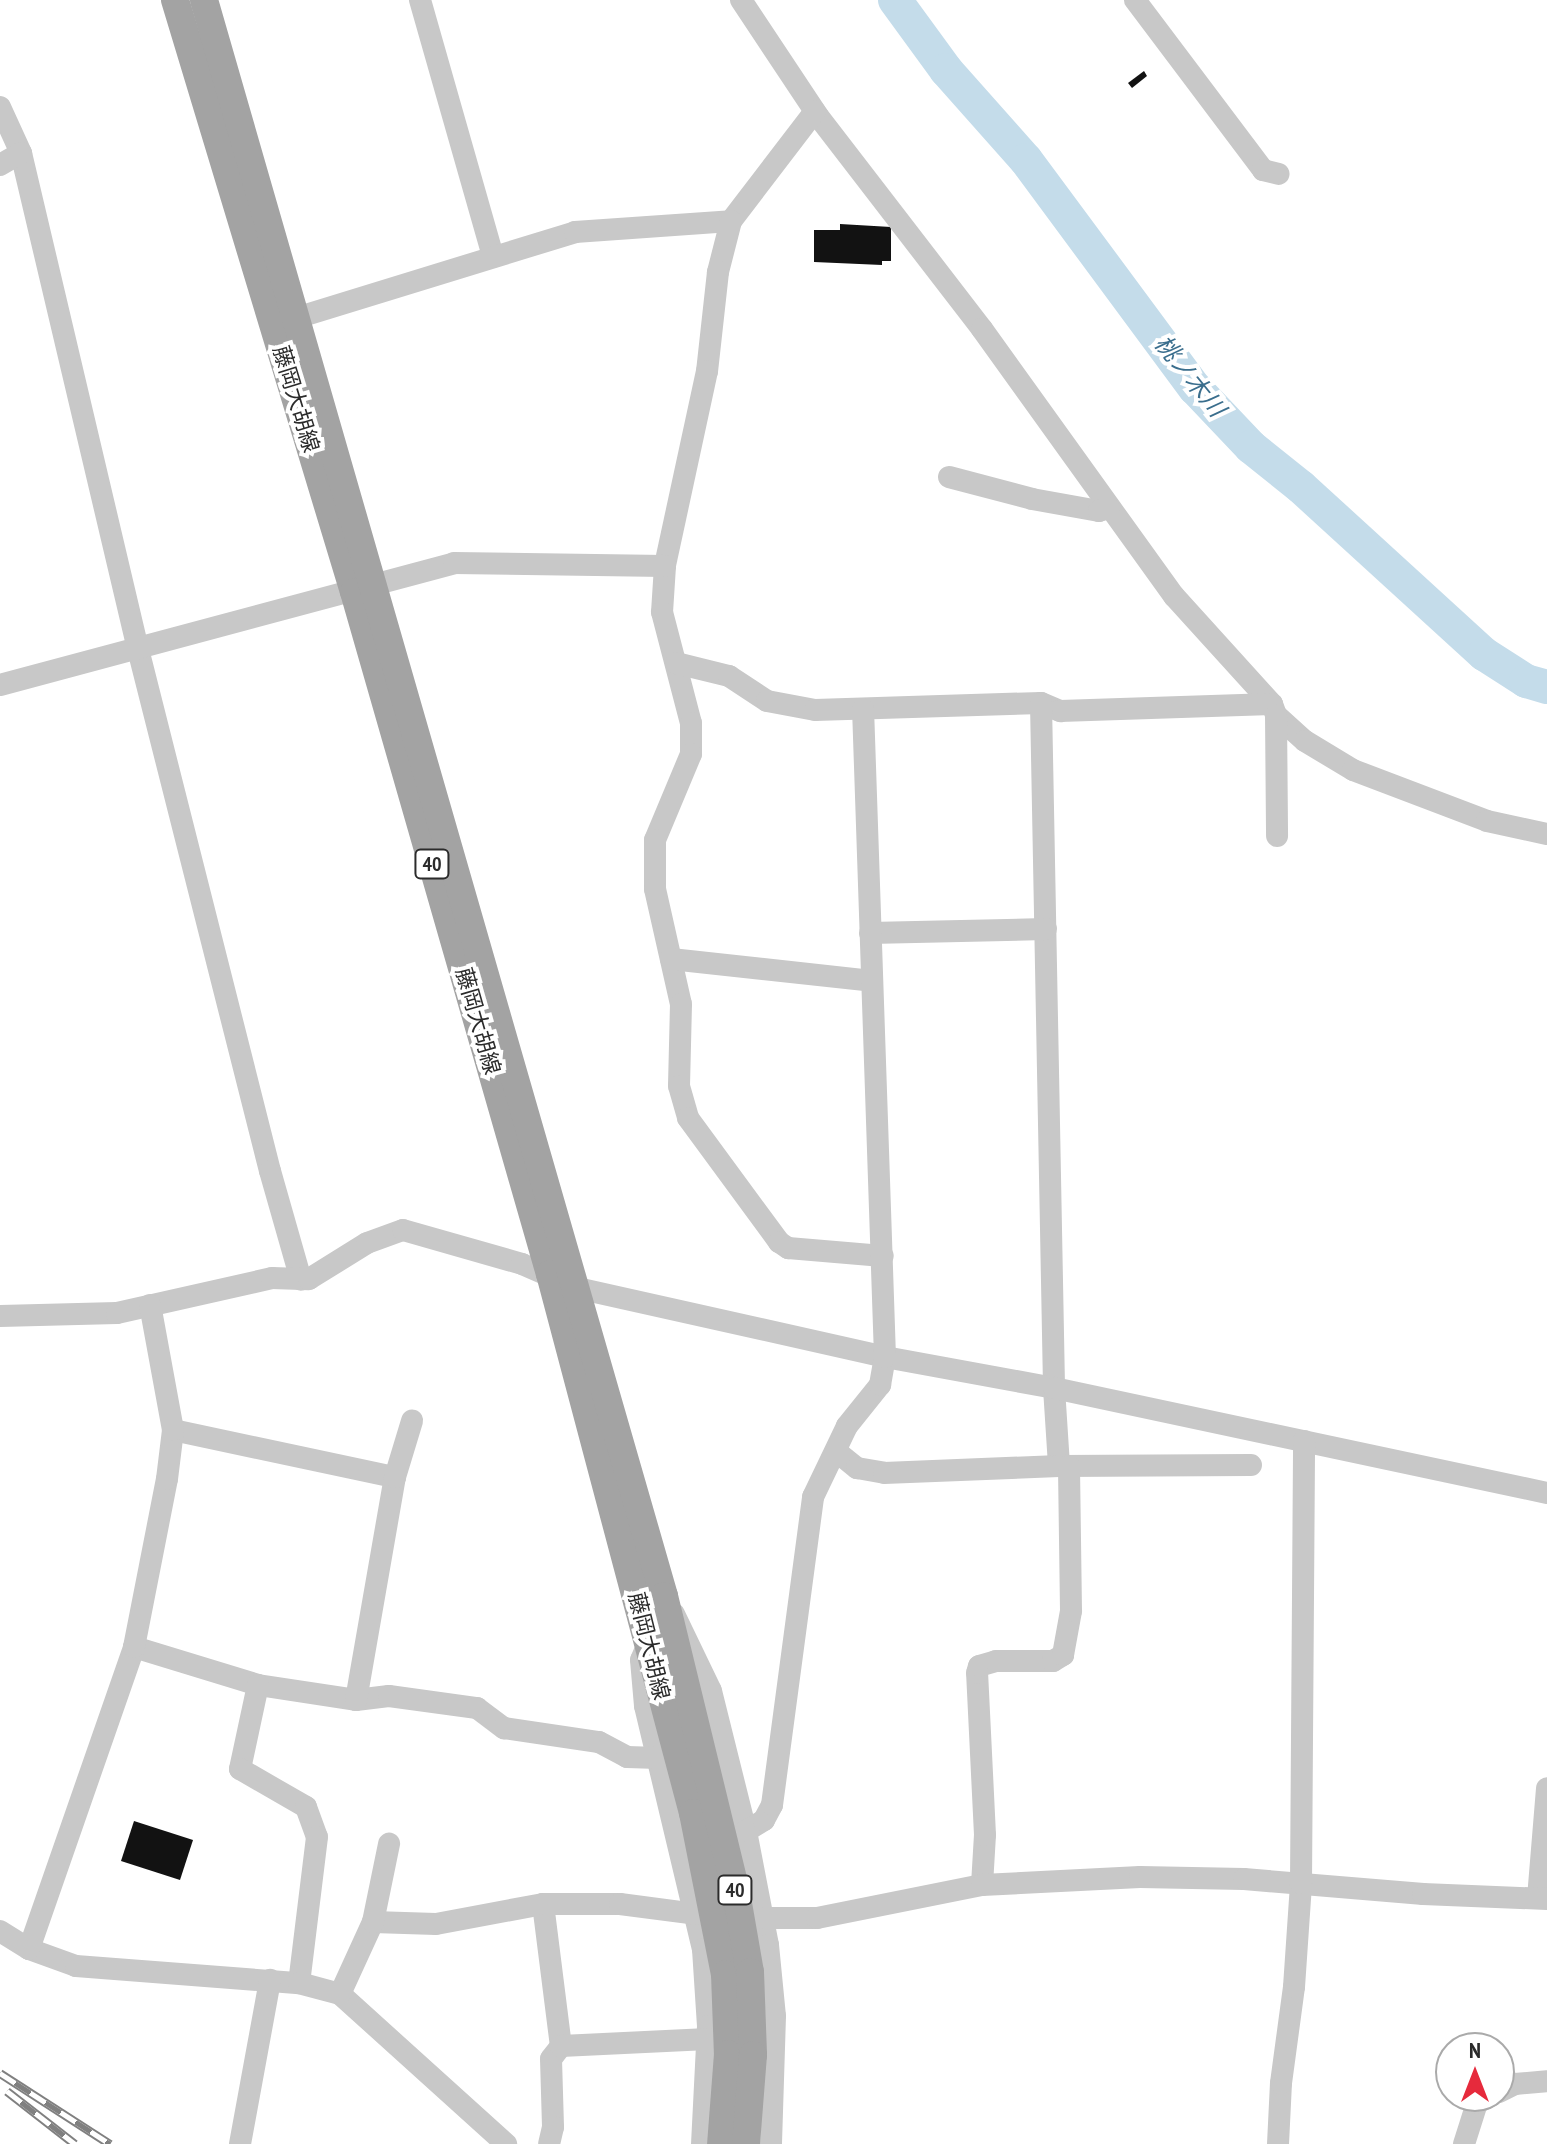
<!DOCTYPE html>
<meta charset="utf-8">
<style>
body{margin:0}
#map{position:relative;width:1547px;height:2144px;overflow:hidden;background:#fff;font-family:"PT Sans Narrow","Noto Sans JP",sans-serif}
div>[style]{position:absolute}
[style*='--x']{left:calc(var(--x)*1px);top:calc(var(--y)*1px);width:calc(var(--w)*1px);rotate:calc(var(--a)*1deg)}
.river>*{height:34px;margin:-17px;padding:0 17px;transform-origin:17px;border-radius:17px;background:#c4dcea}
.building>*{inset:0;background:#121212}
.minor>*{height:22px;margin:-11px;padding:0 11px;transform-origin:11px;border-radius:11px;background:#c8c8c8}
.major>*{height:28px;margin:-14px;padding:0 14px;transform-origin:14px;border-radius:14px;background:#a3a3a3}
.rail>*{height:9px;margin-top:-4.5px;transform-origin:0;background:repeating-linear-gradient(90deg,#fff 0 18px,#808080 0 36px);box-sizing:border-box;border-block:2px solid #808080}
span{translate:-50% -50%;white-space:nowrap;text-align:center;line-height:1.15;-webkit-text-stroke:8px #fff;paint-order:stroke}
.shield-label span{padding:2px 6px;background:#fff;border:2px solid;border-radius:6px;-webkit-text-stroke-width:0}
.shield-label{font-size:20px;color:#2b2b2b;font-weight:700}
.street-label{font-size:22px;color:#2b2b2b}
.water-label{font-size:24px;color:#3a6e8d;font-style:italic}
.north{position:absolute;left:1435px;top:2032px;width:80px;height:80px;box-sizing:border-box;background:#fff;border:2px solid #aaa;border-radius:50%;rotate:0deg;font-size:22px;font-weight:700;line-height:32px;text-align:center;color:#2b2b2b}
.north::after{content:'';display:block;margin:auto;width:28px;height:36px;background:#e62a3c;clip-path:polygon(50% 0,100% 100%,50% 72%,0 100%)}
</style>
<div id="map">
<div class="river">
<i style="--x:895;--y:0;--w:87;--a:53.9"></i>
<i style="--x:946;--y:70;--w:120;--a:48.4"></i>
<i style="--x:1026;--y:160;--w:284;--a:53.5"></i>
<i style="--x:1195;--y:388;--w:81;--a:46.5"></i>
<i style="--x:1251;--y:447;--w:64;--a:38.7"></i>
<i style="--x:1301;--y:487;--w:248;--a:42.4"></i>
<i style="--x:1484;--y:654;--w:50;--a:32.7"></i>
<i style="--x:1526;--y:681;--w:22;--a:16"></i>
</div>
<div class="building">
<i style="clip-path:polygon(1144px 71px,1147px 76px,1132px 88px,1128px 83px)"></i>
<i style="clip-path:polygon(840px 224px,891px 227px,891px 261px,882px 261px,882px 265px,814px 262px,814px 230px,840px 230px)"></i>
<i style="clip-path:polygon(134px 1821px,193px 1840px,180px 1880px,121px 1861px)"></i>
</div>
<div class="minor">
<i style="--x:420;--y:0;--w:267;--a:74.1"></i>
<i style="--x:741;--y:0;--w:139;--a:56.4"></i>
<i style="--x:818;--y:116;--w:269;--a:52.4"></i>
<i style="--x:982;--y:329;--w:329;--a:54.3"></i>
<i style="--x:1174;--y:596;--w:146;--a:47.8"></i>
<i style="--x:1272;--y:704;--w:12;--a:70"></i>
<i style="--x:1276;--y:715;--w:39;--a:42"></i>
<i style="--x:1305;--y:741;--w:56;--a:31.1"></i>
<i style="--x:1353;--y:770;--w:143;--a:20.8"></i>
<i style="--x:1487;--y:821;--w:61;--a:12.2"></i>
<i style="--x:1135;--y:0;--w:213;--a:53"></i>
<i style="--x:1263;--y:170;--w:16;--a:14"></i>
<i style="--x:0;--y:107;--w:51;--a:65.5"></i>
<i style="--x:21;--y:153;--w:510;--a:76.73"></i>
<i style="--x:138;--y:649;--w:538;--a:75.81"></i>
<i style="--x:270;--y:1171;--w:113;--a:74.1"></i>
<i style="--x:0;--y:165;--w:24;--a:-30"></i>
<i style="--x:731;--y:221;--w:138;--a:-52.6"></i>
<i style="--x:296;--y:318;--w:292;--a:-17.1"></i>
<i style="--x:575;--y:232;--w:156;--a:-4"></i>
<i style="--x:731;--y:221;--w:53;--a:104.3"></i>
<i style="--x:718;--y:272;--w:100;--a:96.3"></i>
<i style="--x:707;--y:371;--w:199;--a:102.2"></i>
<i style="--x:665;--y:566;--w:46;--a:93.7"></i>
<i style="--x:662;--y:612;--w:115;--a:75.4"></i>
<i style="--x:691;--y:723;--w:31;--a:90"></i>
<i style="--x:691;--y:754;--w:93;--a:112.7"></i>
<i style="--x:655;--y:840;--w:49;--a:90"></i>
<i style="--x:655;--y:889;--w:118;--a:77.3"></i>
<i style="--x:681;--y:1004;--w:82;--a:91.4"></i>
<i style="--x:679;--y:1086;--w:33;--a:74"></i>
<i style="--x:688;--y:1118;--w:154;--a:53.7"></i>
<i style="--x:779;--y:1242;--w:11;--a:34"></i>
<i style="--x:788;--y:1248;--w:95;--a:4.8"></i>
<i style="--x:949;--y:477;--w:86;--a:14.8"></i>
<i style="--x:1032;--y:499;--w:68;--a:10.2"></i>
<i style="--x:1099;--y:511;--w:10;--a:-17"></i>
<i style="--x:676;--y:663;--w:55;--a:13.8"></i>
<i style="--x:729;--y:676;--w:45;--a:33.3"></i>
<i style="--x:767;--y:701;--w:49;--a:10.6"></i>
<i style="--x:815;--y:710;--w:226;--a:-1.8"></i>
<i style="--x:1041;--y:703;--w:21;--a:23"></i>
<i style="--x:1060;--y:711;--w:212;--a:-1.9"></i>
<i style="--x:0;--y:685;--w:470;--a:-15"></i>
<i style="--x:454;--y:563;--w:211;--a:0.8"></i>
<i style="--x:1041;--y:703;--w:685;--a:88.91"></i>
<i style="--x:1054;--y:1388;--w:78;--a:86.3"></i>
<i style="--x:1276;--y:715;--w:121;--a:89.5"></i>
<i style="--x:870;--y:933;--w:176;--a:-1.3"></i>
<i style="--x:671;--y:959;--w:202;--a:6.2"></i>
<i style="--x:0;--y:1316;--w:117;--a:-1.5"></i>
<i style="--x:117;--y:1313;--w:159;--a:-12.7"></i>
<i style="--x:272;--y:1278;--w:37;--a:2"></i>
<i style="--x:309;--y:1279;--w:68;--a:-31.8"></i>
<i style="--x:367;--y:1243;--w:38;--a:-20"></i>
<i style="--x:403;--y:1230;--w:124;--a:15.9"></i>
<i style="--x:522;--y:1264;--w:60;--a:23.6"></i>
<i style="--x:577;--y:1288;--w:316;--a:12.6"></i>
<i style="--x:885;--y:1357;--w:172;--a:10.4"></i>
<i style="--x:1054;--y:1388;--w:504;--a:12.02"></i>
<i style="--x:173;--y:1430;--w:227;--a:12"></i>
<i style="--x:837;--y:1452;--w:26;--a:39"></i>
<i style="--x:857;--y:1468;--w:27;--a:10"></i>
<i style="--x:884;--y:1473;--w:175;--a:-2.3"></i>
<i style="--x:1059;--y:1466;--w:192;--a:-0.3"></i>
<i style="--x:674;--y:1614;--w:85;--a:64.3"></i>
<i style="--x:711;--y:1691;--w:144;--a:76"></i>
<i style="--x:746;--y:1831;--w:116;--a:79.1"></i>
<i style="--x:768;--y:1945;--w:71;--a:84.4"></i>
<i style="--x:775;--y:2016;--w:128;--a:91.8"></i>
<i style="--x:647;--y:1646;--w:15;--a:113"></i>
<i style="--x:641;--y:1660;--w:46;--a:85"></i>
<i style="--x:645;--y:1706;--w:250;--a:76.6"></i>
<i style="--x:703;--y:1949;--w:77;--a:86.3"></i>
<i style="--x:708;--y:2026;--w:118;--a:92.9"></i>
<i style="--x:134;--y:1647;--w:130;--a:17"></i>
<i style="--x:258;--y:1685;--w:99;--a:8.7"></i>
<i style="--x:356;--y:1700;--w:33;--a:-7"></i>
<i style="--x:389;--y:1696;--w:89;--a:7.8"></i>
<i style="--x:477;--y:1708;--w:34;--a:37"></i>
<i style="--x:504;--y:1728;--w:96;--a:8.4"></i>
<i style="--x:599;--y:1742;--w:32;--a:28"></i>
<i style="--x:627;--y:1757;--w:31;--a:2"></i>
<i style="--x:258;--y:1685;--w:86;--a:102.1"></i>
<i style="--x:240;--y:1769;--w:76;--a:29.9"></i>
<i style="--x:306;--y:1807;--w:32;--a:70"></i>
<i style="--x:317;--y:1837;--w:147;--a:97"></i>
<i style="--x:356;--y:1700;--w:226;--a:-80.1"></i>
<i style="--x:395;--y:1477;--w:59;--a:-73.1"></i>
<i style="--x:746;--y:1831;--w:21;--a:-31"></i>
<i style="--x:764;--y:1820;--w:17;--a:-62"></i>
<i style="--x:772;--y:1805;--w:311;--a:-82.4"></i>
<i style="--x:813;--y:1497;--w:79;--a:-64.4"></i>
<i style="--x:847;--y:1426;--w:53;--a:-51.2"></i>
<i style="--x:880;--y:1385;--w:28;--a:-80"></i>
<i style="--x:885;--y:1357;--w:648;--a:-91.94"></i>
<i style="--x:982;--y:1885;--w:50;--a:-86.6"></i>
<i style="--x:985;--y:1835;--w:162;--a:-92.8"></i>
<i style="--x:977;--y:1673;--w:7;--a:-74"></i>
<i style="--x:979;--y:1666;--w:18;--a:-16"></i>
<i style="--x:996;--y:1661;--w:57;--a:0"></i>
<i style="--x:1053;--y:1661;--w:12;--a:-31"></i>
<i style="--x:1063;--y:1655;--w:45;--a:-79.7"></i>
<i style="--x:1071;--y:1611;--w:145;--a:-90.8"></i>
<i style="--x:1538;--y:1898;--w:110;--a:-85.3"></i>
<i style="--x:543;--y:1904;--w:143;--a:82.8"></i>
<i style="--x:561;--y:2046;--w:16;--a:128"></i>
<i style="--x:551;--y:2059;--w:68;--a:88.3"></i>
<i style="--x:553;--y:2127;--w:17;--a:103"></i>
<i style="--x:763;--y:1918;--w:54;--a:0"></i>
<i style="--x:817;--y:1918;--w:168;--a:-11.3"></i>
<i style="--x:982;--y:1885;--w:158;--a:-2.9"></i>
<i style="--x:1140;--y:1877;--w:104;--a:1.1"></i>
<i style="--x:1244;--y:1879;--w:180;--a:4.8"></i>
<i style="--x:1423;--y:1894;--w:124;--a:2.3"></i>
<i style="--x:373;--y:1922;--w:63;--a:1.8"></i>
<i style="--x:436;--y:1924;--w:109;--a:-10.6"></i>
<i style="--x:543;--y:1904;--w:77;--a:0"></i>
<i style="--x:620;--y:1904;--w:78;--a:7.4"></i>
<i style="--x:0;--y:1931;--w:34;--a:32"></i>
<i style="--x:29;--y:1949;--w:50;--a:19.9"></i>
<i style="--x:76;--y:1966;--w:224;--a:4.4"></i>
<i style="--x:299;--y:1983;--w:42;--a:15"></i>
<i style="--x:340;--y:1994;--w:224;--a:42.1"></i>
<i style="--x:29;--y:1949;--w:320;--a:-70.8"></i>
<i style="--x:134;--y:1647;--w:171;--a:-78.9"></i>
<i style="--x:167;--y:1479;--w:49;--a:-83"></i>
<i style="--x:173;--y:1430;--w:127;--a:-100.4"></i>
<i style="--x:340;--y:1994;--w:79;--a:-65.4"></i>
<i style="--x:373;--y:1922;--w:80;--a:-78.4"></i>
<i style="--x:561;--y:2046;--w:147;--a:-2.7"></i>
<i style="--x:1499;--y:2092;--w:18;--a:-27"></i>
<i style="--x:1515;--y:2084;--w:32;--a:-5"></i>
<i style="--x:240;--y:2144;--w:167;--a:-79.6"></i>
<i style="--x:1278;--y:2144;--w:61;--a:-87.2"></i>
<i style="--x:1281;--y:2083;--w:97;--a:-82.3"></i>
<i style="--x:1294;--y:1987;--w:104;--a:-86.1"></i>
<i style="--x:1301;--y:1883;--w:442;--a:-89.6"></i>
<i style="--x:1464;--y:2144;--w:43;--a:-72.4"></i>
<i style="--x:1477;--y:2103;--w:16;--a:-27"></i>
</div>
<div class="major">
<i style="--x:175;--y:0;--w:618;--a:73.18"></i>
<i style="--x:354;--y:592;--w:710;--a:73.97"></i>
<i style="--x:550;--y:1274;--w:558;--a:75.14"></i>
<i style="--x:693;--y:1813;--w:164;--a:78.8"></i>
<i style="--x:725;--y:1974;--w:80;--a:87.9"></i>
<i style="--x:728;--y:2054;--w:90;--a:94.4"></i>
<i style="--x:204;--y:0;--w:1661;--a:73.92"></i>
<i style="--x:664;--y:1596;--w:305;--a:76.3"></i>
<i style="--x:736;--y:1892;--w:81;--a:80.1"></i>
<i style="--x:750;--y:1972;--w:83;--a:87.9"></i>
<i style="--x:753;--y:2055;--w:89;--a:94.5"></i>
</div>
<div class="rail">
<i style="--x:0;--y:2073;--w:131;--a:32.8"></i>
<i style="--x:7;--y:2091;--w:86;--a:37.9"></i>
</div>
<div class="shield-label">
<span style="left:432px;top:864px">40</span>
<span style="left:735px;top:1890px">40</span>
</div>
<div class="street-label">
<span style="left:296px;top:399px;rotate:73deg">藤岡大胡線</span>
<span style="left:478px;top:1021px;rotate:74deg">藤岡大胡線</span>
<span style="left:649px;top:1646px;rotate:76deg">藤岡大胡線</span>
</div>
<div class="water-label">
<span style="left:1190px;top:376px;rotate:51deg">桃ノ木川</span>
</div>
<div class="north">N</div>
</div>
